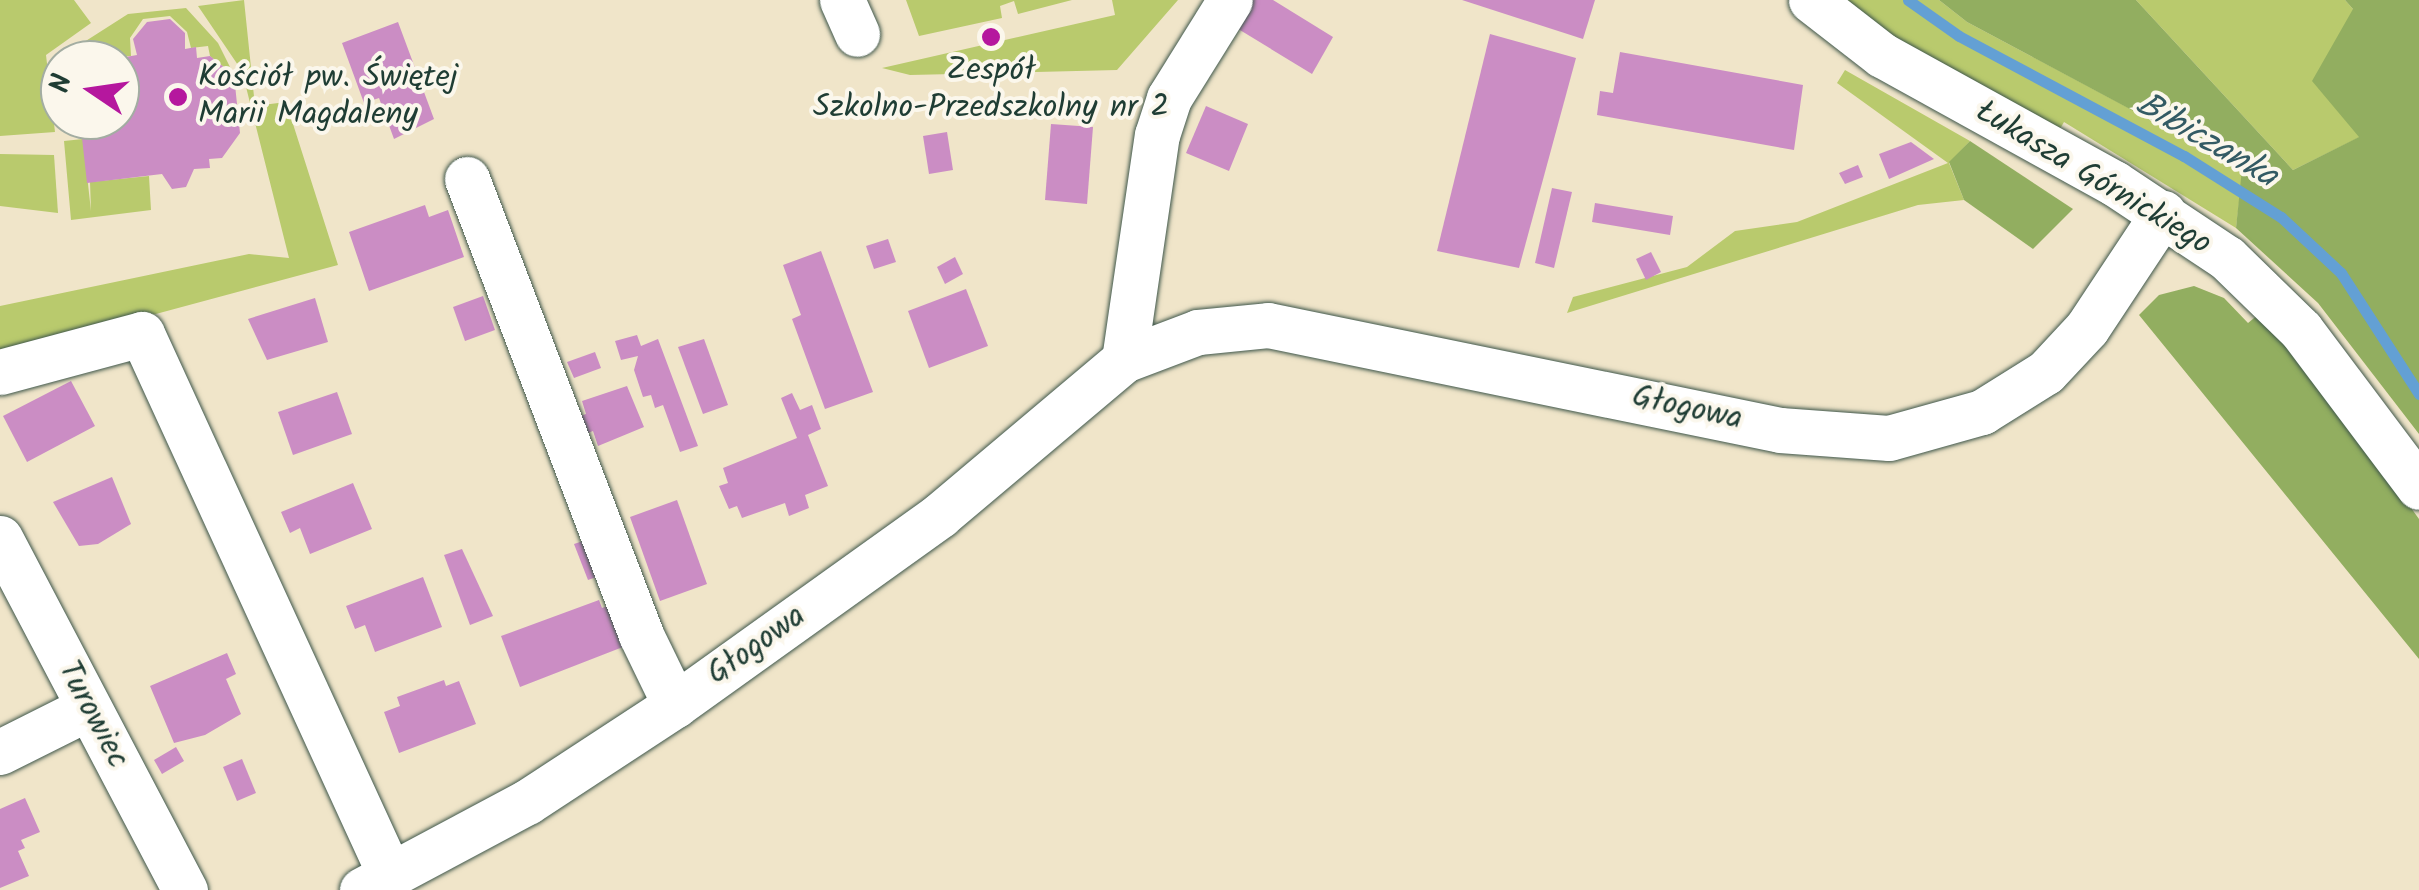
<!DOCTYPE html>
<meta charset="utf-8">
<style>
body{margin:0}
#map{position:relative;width:2419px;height:890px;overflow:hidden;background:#f0e5c9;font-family:Kalam,sans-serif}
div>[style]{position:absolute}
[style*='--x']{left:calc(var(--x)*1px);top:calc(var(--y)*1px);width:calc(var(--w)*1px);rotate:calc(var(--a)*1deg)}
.green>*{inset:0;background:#b9ca6d}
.forest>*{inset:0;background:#92ae60}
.stream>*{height:11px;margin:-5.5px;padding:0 5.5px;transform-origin:5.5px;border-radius:5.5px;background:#63a0d4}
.building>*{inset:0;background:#cb8dc4}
.roads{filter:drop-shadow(0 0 2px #3e564a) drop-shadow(0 0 2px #3e564a)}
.minor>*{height:45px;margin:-22.5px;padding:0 22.5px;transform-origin:22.5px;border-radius:22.5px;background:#fff}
.dots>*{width:28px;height:28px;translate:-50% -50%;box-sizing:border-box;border:5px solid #fbf7ec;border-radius:50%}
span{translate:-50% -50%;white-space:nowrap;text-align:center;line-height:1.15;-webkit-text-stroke:8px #fbf7ec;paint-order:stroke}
.poi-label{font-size:32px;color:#1f3d34}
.left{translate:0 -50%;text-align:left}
.street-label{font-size:32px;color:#1f3d34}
.water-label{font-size:35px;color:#335b64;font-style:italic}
.north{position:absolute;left:40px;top:40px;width:100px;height:100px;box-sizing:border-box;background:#fbf7ec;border:2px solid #a3ada2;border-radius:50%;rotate:283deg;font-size:28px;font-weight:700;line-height:40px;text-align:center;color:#1f3d34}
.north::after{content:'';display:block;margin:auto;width:35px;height:45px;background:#b5179e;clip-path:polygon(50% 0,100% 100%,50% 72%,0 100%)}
</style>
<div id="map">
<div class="green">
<i style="clip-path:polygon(0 0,74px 0,91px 23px,46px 55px,55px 132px,0 136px)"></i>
<i style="clip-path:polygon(244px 0,255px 106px,286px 102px,338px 265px,0 356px,0 306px,249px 254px,289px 258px,242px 71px,198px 6px)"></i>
<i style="clip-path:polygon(906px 0,1072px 0,1018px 14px,1014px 1px,1000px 6px,1002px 18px,919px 36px)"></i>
<i style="clip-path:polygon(1112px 0,1178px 0,1117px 70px,910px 75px,882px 68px,1115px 15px)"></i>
<i style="clip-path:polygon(1838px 0,1939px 0,1967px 22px,2243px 169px,2236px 228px,2064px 122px,2057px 134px,1897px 43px)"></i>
<i style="clip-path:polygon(2136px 0,2345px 0,2353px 9px,2360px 137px,2293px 170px)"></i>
<i style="clip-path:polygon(186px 8px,218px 43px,234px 75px,210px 56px,208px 46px,191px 48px,187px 32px,170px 16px,143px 19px,130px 38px,131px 56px,60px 60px,60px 98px,56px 60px,128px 14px)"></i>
<i style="clip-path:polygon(1845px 70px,1970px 141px,1949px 163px,1964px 200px,1918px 205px,1567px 313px,1573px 297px,1687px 267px,1735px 231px,1797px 222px,1948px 163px,1837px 83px)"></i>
<i style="clip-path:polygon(83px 139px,91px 211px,90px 182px,149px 176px,151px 210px,71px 220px,64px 141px)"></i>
<i style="clip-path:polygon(0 154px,54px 155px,58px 213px,0 206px)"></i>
</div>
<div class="forest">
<i style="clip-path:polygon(1939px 0,2136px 0,2293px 170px,2359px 137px,2312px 81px,2353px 9px,2345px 0,2419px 0,2419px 434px,2318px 303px,2236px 228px,2242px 169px,1967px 22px)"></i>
<i style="clip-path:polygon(1970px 141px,2073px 209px,2033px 249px,1964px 200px,1949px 162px)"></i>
<i style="clip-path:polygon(2194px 286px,2224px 298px,2248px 323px,2259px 314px,2329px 394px,2419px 519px,2419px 659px,2139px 315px,2159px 295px)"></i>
</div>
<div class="stream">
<i style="--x:1908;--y:0;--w:62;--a:35.2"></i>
<i style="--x:1959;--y:36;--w:255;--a:28.1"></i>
<i style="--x:2184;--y:156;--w:115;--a:32.2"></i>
<i style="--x:2281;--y:217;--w:82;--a:43"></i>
<i style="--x:2341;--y:273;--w:144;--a:57.2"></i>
</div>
<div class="building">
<i style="clip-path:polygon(1244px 0,1273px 0,1333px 37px,1312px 74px,1230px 24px)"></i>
<i style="clip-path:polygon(1462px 0,1595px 0,1583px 39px)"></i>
<i style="clip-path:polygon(170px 19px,185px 33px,185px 49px,196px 47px,197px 58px,210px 56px,234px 75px,240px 133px,222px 158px,209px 159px,210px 168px,194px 169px,186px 187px,172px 189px,162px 174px,87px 183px,80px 120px,120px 120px,120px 58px,137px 55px,133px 39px,147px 22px)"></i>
<i style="clip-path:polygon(398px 22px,434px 119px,394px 139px,379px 98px,364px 103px,342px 43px)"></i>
<i style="clip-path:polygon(1490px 34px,1576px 58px,1519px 268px,1437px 251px)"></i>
<i style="clip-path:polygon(1620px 52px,1803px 85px,1794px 150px,1597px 115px,1600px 91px,1613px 93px)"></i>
<i style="clip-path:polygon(1206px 106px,1248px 124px,1229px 171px,1186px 153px)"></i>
<i style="clip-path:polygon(1051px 124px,1093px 127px,1087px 204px,1045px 200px)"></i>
<i style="clip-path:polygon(947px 132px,953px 170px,929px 174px,923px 136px)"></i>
<i style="clip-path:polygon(1911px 142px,1934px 159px,1889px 179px,1879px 154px)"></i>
<i style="clip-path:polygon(1858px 165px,1863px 177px,1845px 184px,1839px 173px)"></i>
<i style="clip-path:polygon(1552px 188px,1572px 192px,1554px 268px,1535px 263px)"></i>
<i style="clip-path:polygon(1595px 203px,1673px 216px,1670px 235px,1592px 222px)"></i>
<i style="clip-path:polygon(425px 205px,429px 217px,448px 210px,464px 257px,369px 291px,349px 232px)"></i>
<i style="clip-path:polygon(888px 239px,896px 262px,874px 269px,866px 246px)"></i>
<i style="clip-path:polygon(821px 251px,873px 392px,825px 409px,792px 319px,801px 315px,783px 265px)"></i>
<i style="clip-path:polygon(1651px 252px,1661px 272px,1646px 280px,1636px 259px)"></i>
<i style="clip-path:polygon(955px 257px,963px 274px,945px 284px,937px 267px)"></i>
<i style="clip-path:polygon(966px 289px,988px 346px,929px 368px,908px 311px)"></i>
<i style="clip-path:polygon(483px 296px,495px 330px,465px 341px,453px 307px)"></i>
<i style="clip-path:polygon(315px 298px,328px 342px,267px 360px,248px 319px)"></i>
<i style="clip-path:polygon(637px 335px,641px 346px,658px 339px,698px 446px,680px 452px,663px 405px,655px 408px,651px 395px,643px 397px,634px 370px,638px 356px,621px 360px,615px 341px)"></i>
<i style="clip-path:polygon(704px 339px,728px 405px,703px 414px,678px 347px)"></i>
<i style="clip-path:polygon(595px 352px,601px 368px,574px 378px,567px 362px)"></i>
<i style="clip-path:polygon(71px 381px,95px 426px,27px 462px,3px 416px)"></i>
<i style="clip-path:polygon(627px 386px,644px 427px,598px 446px,593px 431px,583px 435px,577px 417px,586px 414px,582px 401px)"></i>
<i style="clip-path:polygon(337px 392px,352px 434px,293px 455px,278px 412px)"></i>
<i style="clip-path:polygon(792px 393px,800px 410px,812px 405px,821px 429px,808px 435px,828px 486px,805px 495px,809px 508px,789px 516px,785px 503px,742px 518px,737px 506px,729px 509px,719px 486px,728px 483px,723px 468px,797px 438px,781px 398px)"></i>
<i style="clip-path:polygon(112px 477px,131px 524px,98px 544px,79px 546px,53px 502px)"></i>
<i style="clip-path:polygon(353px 483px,372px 529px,310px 554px,300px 528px,290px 533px,281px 512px)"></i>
<i style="clip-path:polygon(677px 500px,707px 584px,660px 601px,630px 517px)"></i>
<i style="clip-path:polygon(589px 539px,602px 575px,588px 580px,574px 544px)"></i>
<i style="clip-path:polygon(462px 549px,493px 616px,470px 625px,444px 555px)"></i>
<i style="clip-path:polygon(423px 577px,442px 627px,375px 652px,365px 625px,355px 629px,346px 606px)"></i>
<i style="clip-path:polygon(599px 600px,602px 608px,613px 604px,628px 645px,520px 687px,501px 636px)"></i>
<i style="clip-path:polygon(227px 653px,236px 674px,226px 679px,241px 714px,205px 735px,174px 743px,150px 686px)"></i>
<i style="clip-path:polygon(444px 680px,446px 686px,459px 681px,476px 724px,399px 753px,384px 712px,400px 706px,397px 697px)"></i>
<i style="clip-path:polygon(176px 747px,184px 761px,162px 774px,154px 760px)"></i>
<i style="clip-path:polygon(242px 759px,256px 793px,237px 801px,223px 767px)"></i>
<i style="clip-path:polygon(25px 798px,40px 832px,21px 840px,25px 848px,18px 851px,29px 876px,0 888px,0 809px)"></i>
</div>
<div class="roads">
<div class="minor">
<i style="--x:842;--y:0;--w:37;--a:66"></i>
<i style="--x:1811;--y:0;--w:90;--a:37.8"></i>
<i style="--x:1882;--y:55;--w:265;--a:28.9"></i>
<i style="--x:2114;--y:183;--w:136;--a:33.6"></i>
<i style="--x:2227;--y:258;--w:103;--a:44.2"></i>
<i style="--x:2301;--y:330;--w:196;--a:53.1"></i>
<i style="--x:467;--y:179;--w:488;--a:69.1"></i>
<i style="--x:641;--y:635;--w:78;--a:64.1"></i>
<i style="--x:1124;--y:360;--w:227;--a:-81.7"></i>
<i style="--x:1157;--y:135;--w:39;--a:-72"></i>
<i style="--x:1169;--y:98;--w:115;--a:-58.1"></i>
<i style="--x:0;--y:372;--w:147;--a:-15"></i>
<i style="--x:142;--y:334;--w:595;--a:65.37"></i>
<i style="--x:0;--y:538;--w:398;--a:62.3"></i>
<i style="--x:0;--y:752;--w:98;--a:-26.6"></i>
<i style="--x:362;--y:890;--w:187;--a:-28.1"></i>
<i style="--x:527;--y:802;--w:177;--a:-33.2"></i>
<i style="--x:675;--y:705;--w:326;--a:-35.6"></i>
<i style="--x:940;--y:515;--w:241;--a:-40.1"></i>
<i style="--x:1124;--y:360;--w:79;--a:-20.7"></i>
<i style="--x:1198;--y:332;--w:70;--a:-5.7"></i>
<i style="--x:1268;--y:325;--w:523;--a:11.59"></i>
<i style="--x:1780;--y:430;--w:109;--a:4.2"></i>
<i style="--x:1889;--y:438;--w:97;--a:-15.6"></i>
<i style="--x:1982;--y:412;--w:75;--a:-32"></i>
<i style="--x:2046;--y:372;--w:60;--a:-47"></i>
<i style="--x:2087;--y:328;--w:138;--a:-56.5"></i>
</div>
</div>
<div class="dots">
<i style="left:991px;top:37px;background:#b5179e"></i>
<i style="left:178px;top:97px;background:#b5179e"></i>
</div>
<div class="poi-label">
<span style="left:991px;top:90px">Zespół<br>Szkolno-Przedszkolny nr 2</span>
<span class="left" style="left:198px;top:97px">Kościół pw. Świętej<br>Marii Magdaleny</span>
</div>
<div class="street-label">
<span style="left:2093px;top:179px;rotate:31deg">Łukasza Górnickiego</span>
<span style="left:1687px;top:409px;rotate:12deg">Głogowa</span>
<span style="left:757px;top:646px;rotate:-36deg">Głogowa</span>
<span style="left:92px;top:715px;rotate:62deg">Turowiec</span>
</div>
<div class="water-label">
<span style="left:2206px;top:141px;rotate:30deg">Bibiczanka</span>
</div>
<div class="north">N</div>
</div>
